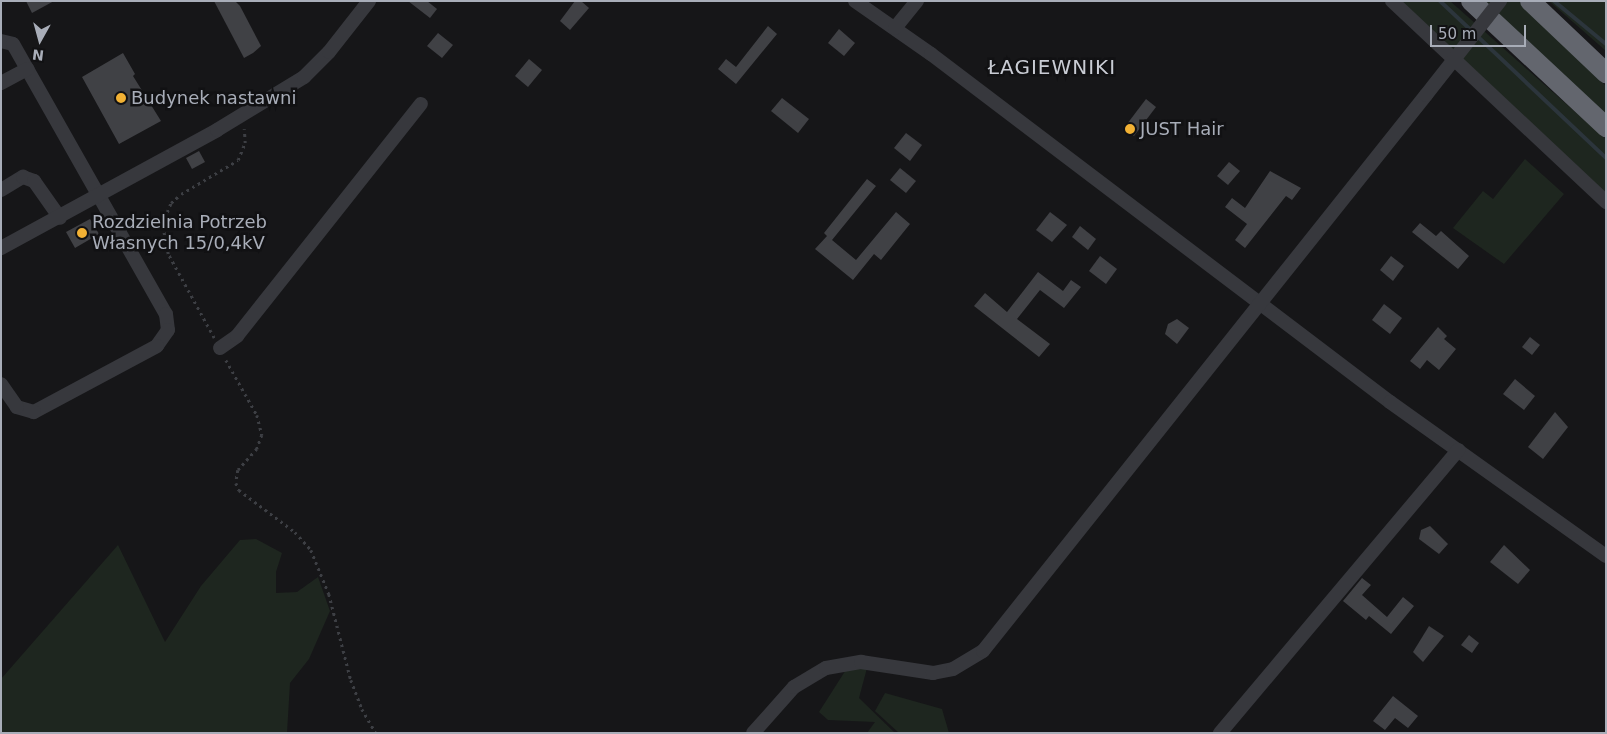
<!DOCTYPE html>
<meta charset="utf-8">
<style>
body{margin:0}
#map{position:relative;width:1607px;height:734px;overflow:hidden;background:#161618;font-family:"DejaVu Sans",sans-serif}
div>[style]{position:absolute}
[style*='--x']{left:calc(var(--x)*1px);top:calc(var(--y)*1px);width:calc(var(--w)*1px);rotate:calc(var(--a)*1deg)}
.green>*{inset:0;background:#1e261f}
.stream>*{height:4px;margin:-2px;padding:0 2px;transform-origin:2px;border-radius:2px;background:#2c353c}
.building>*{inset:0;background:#404145}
.path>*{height:2.5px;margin-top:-1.25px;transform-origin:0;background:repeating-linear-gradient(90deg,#3d3f44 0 2.5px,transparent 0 6.5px)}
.minor>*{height:14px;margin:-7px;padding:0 7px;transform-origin:7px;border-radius:7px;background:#37383d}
.highway>*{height:20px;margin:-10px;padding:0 10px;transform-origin:10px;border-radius:10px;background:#63666e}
.minor-bridge>*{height:14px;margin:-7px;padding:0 7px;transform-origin:7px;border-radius:7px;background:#37383d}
.dots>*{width:14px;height:14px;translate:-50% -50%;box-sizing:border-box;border:2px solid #111113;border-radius:50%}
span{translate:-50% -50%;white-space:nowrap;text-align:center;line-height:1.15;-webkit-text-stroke:5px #111113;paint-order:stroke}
.poi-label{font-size:18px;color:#a8adb8}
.left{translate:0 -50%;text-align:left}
.quarter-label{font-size:20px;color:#c9ccd4;letter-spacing:1px}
.frame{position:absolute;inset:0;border:2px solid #a8adb8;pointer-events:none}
.north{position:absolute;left:15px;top:15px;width:50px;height:50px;-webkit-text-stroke:4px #111113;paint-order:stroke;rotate:187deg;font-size:14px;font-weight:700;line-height:20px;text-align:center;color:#a8adb8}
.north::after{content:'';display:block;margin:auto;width:18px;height:22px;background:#a8adb8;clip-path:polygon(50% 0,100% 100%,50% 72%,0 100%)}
.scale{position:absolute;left:1430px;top:25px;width:96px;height:22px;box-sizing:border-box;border:2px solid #a8adb8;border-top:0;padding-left:6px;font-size:15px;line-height:18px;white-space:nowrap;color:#a8adb8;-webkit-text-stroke:4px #111113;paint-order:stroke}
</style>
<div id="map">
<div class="green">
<i style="clip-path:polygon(1400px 1px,1450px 1px,1606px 139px,1606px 194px)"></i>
<i style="clip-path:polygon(1483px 1px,1519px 1px,1606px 86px,1606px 119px)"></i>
<i style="clip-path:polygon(1549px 1px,1606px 1px,1606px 51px)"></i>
<i style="clip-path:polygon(1525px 159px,1564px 194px,1504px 264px,1453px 228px,1483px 191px,1493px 199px)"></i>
<i style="clip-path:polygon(256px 539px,282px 553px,276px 572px,276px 593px,297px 592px,318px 577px,330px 611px,309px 659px,290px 683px,287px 733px,1px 733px,1px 679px,118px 545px,165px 642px,201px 586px,240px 540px)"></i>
<i style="clip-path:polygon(849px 665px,867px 668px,859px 698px,895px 733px,867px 733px,875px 722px,828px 720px,819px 712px)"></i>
<i style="clip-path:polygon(885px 693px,942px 709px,949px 733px,899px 733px,875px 711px)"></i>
</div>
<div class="stream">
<i style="--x:1440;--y:1;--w:228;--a:43.4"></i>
<i style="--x:1554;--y:1;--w:67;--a:39.6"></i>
</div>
<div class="building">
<i style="clip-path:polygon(26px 1px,54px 1px,32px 13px)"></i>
<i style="clip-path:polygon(214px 1px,235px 1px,240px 6px,261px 46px,253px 53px,244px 58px)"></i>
<i style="clip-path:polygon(408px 1px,427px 1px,437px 9px,430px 18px)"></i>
<i style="clip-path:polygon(575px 1px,581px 1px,589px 8px,570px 30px,560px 21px)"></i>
<i style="clip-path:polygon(768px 26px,777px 34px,736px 84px,718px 69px,726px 59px,736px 67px)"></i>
<i style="clip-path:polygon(839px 29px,855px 43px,844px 56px,828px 43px)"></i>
<i style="clip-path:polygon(438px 33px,453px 45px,442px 58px,427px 46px)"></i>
<i style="clip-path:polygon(123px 53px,135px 74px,133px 76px,161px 121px,119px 144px,82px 77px)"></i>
<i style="clip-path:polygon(529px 59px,542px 70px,528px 87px,515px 76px)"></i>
<i style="clip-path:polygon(782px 98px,809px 119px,798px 133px,771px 111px)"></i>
<i style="clip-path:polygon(1146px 99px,1156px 107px,1134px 136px,1124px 128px)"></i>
<i style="clip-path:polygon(906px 133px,922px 145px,910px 161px,894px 148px)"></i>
<i style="clip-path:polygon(199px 151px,205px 162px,192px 169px,186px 158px)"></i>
<i style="clip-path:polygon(1229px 162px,1240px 171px,1228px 185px,1217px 176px)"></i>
<i style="clip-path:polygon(900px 168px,916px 181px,906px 193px,890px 180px)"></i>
<i style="clip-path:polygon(1270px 171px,1301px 188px,1292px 200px,1286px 196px,1245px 248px,1235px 240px,1247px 224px,1225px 207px,1232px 198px,1245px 208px)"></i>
<i style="clip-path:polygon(867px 179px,876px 186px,832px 240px,856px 260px,896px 212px,910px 224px,881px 260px,874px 254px,853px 280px,815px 249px,827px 236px,824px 233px)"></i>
<i style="clip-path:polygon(1050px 212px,1067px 225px,1052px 242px,1036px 230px)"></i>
<i style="clip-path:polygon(90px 219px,99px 234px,75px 248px,66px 232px)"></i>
<i style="clip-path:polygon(1420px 223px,1436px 236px,1441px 231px,1469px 256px,1458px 269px,1412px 232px)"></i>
<i style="clip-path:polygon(1080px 226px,1096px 239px,1088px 250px,1072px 237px)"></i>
<i style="clip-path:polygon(1100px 256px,1117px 269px,1106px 284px,1089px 271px)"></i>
<i style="clip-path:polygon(1391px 256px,1404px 266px,1393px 281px,1380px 270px)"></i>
<i style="clip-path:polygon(1038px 272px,1063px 291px,1071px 280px,1081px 287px,1064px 308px,1040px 290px,1017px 319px,1050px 344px,1039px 357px,974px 306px,985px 293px,1007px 312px)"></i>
<i style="clip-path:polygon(1384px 304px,1402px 318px,1390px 334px,1372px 320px)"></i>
<i style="clip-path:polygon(1177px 319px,1189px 328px,1177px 344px,1165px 334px,1168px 324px)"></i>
<i style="clip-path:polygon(1438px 327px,1447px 336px,1444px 339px,1456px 349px,1439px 370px,1427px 360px,1420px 369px,1410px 361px)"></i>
<i style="clip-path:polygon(1530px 337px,1540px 345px,1532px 355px,1522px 347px)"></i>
<i style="clip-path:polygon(1515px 379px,1535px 396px,1524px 410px,1503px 394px)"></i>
<i style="clip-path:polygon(1555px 412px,1568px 427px,1543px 459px,1528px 447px)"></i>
<i style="clip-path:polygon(1430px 526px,1448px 544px,1439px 554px,1419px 539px,1421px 530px)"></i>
<i style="clip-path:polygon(1504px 545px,1530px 570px,1518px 584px,1490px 562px)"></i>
<i style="clip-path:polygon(1362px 578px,1371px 585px,1362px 595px,1387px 617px,1403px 597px,1414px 606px,1391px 634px,1369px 616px,1366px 620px,1343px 601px)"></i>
<i style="clip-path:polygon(1429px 626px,1444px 636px,1423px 662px,1413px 652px)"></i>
<i style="clip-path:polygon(1469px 635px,1479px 643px,1472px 653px,1461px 645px)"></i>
<i style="clip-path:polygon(1393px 696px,1418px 716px,1408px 728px,1395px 718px,1385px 730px,1373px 721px)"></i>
</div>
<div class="path">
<i style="--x:214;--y:338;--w:96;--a:-118.7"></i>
<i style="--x:168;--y:254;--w:31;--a:-101"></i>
<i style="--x:162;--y:224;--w:23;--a:-67"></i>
<i style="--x:171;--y:203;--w:13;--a:-42"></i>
<i style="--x:181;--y:194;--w:66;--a:-30.8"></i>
<i style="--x:238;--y:160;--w:18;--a:-68"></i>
<i style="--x:245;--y:143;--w:14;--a:-94"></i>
<i style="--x:226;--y:360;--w:63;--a:60.6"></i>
<i style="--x:257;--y:415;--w:21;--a:76"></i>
<i style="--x:262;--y:435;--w:15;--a:110"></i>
<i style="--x:257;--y:449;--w:28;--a:132"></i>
<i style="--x:238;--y:470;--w:13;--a:99"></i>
<i style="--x:236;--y:483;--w:8;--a:67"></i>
<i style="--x:239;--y:490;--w:70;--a:36.9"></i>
<i style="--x:295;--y:532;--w:24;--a:48"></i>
<i style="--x:311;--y:550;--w:48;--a:67.8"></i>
<i style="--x:329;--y:594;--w:89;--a:75.7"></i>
<i style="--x:351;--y:680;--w:31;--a:69"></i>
<i style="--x:362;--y:709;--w:28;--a:60"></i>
</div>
<div class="minor">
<i style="--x:855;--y:1;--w:93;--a:34.9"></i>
<i style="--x:931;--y:54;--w:576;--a:37.17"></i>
<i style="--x:1390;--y:402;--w:265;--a:35.5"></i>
<i style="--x:1392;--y:1;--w:294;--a:43.2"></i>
<i style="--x:895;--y:28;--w:35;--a:-51"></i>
<i style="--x:1;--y:41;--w:12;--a:14"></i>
<i style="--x:13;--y:44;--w:310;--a:60.5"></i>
<i style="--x:166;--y:314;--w:16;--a:83"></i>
<i style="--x:168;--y:330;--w:19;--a:125"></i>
<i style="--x:157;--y:346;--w:140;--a:151.8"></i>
<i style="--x:34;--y:412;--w:18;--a:-164"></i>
<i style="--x:17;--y:407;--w:28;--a:-125"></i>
<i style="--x:1;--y:83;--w:30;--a:-28"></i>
<i style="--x:1;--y:190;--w:26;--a:-31"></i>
<i style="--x:23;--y:177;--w:12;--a:20"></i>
<i style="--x:34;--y:181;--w:45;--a:54.9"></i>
<i style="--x:1;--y:248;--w:246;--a:-28.6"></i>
<i style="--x:217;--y:130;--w:102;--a:-31.3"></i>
<i style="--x:304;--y:77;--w:35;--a:-45"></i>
<i style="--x:329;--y:52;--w:65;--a:-51.9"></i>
<i style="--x:220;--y:348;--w:21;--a:-35"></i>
<i style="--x:237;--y:336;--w:296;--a:-51.6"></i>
<i style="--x:753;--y:733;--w:62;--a:-48.3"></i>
<i style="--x:794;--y:687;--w:37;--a:-31"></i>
<i style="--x:826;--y:668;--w:36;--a:-10"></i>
<i style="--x:861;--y:662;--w:73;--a:8.7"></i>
<i style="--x:933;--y:673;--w:20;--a:-11"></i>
<i style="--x:953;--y:669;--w:35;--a:-31"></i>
<i style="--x:983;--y:651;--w:711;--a:-51.45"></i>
<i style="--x:1220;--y:733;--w:370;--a:-49.9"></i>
</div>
<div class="highway">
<i style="--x:1471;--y:1;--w:185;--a:43"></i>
<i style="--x:1530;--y:1;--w:105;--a:43.5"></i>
</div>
<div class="minor-bridge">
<i style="--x:1426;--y:95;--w:120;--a:-51.8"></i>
</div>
<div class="dots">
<i style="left:121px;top:98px;background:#f2b134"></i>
<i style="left:1130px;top:129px;background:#f2b134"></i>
<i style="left:82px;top:233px;background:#f2b134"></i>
</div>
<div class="poi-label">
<span class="left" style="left:131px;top:98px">Budynek nastawni</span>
<span class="left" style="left:1140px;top:129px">JUST Hair</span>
<span class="left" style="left:92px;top:233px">Rozdzielnia Potrzeb<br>Własnych 15/0,4kV</span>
</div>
<div class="quarter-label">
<span style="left:1052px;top:67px">ŁAGIEWNIKI</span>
</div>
<div class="frame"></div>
<div class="north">N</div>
<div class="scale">50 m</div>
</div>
